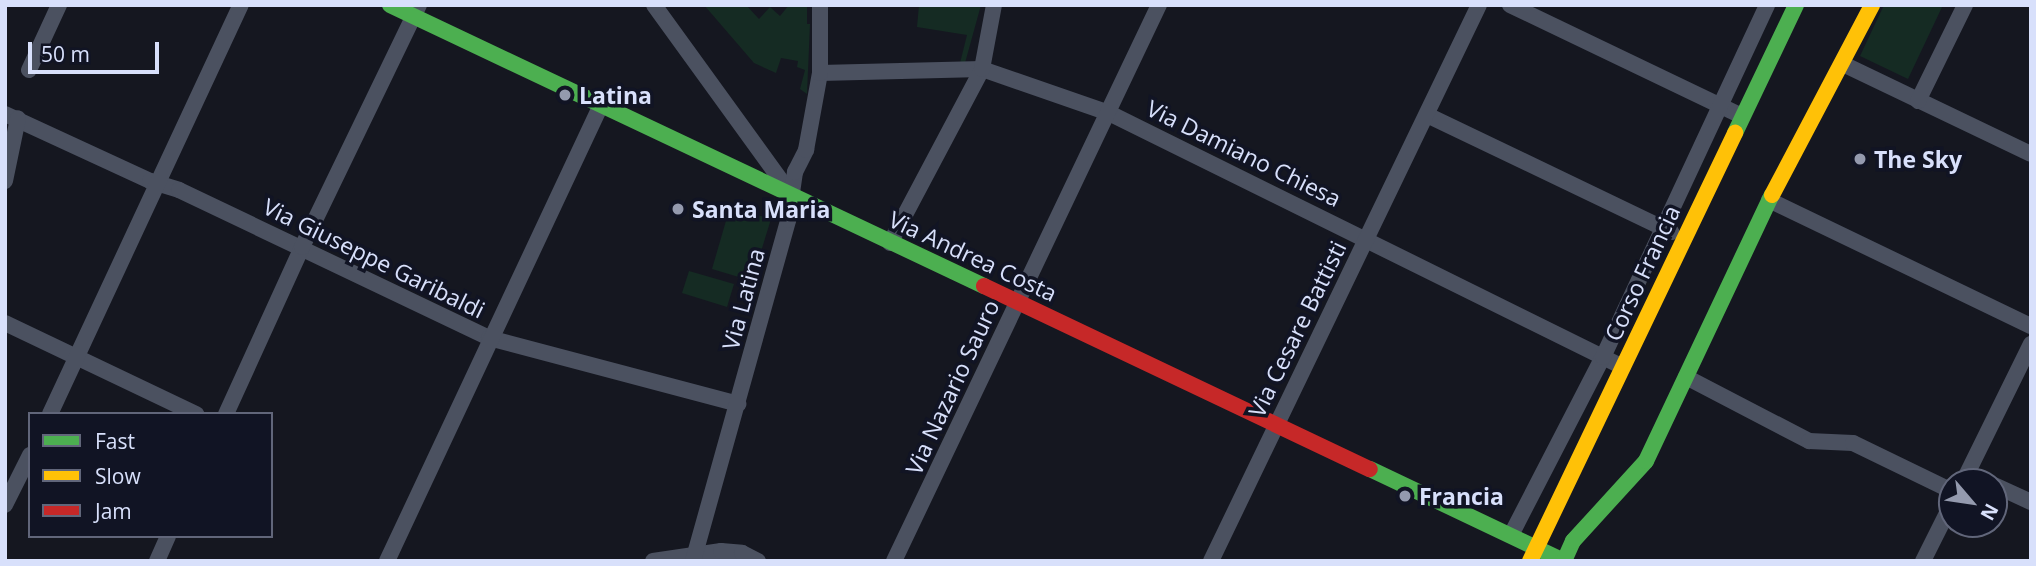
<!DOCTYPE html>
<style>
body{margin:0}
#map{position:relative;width:2036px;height:566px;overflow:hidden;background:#151720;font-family:"Open Sans",sans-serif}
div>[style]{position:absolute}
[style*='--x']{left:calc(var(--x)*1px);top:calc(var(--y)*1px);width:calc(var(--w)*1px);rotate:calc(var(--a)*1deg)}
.green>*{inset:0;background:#152b23}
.street>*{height:16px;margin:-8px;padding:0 8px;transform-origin:8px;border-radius:8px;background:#4b5160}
.fast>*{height:16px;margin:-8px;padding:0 8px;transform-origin:8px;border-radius:8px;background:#4caf50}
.slow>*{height:16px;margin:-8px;padding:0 8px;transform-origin:8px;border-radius:8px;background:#ffc107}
.jam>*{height:16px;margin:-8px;padding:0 8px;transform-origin:8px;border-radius:8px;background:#c62828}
.dots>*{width:19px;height:19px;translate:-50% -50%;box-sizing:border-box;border:4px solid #111424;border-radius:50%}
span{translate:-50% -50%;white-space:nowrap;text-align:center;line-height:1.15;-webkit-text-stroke:7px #111424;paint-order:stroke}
.poi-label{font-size:23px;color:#d8e0fb;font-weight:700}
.left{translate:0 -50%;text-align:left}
.street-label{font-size:23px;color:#d8e0fb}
.frame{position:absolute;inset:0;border:7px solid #d8e0fb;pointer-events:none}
.legend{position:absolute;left:28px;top:412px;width:245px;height:126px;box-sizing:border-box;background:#111424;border:2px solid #61667a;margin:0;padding:9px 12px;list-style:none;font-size:21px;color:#d8e0fb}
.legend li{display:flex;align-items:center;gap:14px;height:35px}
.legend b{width:35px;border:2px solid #61667a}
.north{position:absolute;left:1938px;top:468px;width:70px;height:70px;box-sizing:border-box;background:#111424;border:2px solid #61667a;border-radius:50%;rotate:119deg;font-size:19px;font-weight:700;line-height:28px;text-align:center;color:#d8e0fb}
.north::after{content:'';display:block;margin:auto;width:24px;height:32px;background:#949aae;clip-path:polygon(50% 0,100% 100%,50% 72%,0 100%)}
.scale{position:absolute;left:28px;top:42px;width:131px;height:32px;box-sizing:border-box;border:4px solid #d8e0fb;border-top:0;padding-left:9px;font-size:21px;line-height:24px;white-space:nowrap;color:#d8e0fb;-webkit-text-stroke:5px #111424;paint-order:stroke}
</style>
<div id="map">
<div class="green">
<i style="clip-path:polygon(704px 5px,746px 5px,759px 19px,770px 7px,780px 16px,789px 5px,807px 5px,807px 24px,810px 24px,807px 94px,800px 89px,805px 70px,797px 67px,798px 61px,781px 58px,776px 73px,754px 63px)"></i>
<i style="clip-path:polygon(919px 5px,981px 5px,965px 63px,960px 63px,967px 35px,917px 27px)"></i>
<i style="clip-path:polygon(1884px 5px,1943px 5px,1908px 79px,1860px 56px)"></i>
<i style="clip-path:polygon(730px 207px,771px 219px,752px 281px,712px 269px)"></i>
<i style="clip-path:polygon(689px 271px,734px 284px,727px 307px,682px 293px)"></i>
</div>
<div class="street">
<i style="--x:654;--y:5;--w:232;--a:54.1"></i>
<i style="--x:1510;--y:5;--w:257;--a:25.6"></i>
<i style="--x:1843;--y:64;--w:208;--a:25.6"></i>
<i style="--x:29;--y:70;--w:72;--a:-65.2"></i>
<i style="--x:820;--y:73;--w:162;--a:-1.4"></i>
<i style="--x:982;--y:69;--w:134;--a:19.1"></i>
<i style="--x:1109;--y:113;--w:573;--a:26.3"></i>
<i style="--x:1918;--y:101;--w:107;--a:-63.9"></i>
<i style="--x:5;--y:114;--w:160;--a:24.8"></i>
<i style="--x:150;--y:181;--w:30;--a:17"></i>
<i style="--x:179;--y:190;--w:344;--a:25.5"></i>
<i style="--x:489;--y:338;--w:258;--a:14.8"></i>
<i style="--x:1427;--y:115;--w:271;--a:25.6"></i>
<i style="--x:5;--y:181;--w:64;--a:-78.3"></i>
<i style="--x:1769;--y:200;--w:291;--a:25.7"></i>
<i style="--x:890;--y:243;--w:197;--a:-62.1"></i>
<i style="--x:982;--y:69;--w:65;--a:-79.4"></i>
<i style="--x:5;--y:323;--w:212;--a:25.5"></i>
<i style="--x:1686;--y:377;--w:139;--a:27.5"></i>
<i style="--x:1809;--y:441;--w:44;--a:2.6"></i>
<i style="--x:1853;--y:443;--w:110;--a:25.9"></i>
<i style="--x:50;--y:414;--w:451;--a:-65"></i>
<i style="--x:226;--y:414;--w:183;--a:-65.5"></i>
<i style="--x:302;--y:247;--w:269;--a:-64.2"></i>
<i style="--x:1963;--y:482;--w:154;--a:-63.8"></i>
<i style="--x:1994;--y:485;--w:41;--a:24.7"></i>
<i style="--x:5;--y:505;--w:56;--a:-63.4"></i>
<i style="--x:1511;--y:535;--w:200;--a:-62.7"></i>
<i style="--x:1603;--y:357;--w:388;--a:-65"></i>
<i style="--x:157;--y:561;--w:27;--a:-66"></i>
<i style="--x:387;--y:561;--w:504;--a:-64.86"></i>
<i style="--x:653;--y:561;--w:69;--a:-8.4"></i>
<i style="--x:721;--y:551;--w:21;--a:5"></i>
<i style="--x:742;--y:553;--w:18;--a:27"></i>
<i style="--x:693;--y:561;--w:354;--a:-74.4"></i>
<i style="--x:788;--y:220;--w:49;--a:-81.7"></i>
<i style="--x:795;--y:172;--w:25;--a:-63"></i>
<i style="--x:806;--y:150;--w:78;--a:-79.7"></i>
<i style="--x:820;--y:73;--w:68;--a:-90"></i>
<i style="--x:894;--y:561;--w:616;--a:-64.52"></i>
<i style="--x:1211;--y:561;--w:617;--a:-64.27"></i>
<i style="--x:1923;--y:561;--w:65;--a:-63.4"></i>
</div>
<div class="fast">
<i style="--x:390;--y:5;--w:657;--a:25.32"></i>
<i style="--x:1735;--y:133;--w:142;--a:-64.5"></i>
<i style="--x:1370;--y:469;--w:215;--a:25.4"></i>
<i style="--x:1564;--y:561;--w:22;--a:-66"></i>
<i style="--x:1573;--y:541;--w:108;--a:-47.6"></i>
<i style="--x:1646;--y:461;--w:294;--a:-64.7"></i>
</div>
<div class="slow">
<i style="--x:1772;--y:195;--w:215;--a:-62.2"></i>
<i style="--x:1530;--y:561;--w:475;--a:-64.4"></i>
</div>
<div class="jam">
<i style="--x:984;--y:286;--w:427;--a:25.4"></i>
</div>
<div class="dots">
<i style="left:565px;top:95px;background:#949aae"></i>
<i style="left:1860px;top:159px;background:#949aae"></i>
<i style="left:678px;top:209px;background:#949aae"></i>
<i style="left:1405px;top:496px;background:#949aae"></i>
</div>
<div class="poi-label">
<span class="left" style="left:579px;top:95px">Latina</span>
<span class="left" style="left:1874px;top:159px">The Sky</span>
<span class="left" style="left:692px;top:209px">Santa Maria</span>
<span class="left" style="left:1419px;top:496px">Francia</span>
</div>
<div class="street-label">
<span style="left:1244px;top:153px;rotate:26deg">Via Damiano Chiesa</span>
<span style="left:973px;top:256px;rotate:25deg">Via Andrea Costa</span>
<span style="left:374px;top:258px;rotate:26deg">Via Giuseppe Garibaldi</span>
<span style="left:1642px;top:273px;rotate:-65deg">Corso Francia</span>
<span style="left:743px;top:299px;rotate:-75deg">Via Latina</span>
<span style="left:1297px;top:329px;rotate:-64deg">Via Cesare Battisti</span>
<span style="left:952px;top:387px;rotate:-65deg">Via Nazario Sauro</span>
</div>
<div class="frame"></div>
<ul class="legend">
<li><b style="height:9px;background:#4caf50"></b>Fast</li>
<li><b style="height:9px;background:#ffc107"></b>Slow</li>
<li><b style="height:9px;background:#c62828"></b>Jam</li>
</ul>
<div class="north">N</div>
<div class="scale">50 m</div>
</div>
